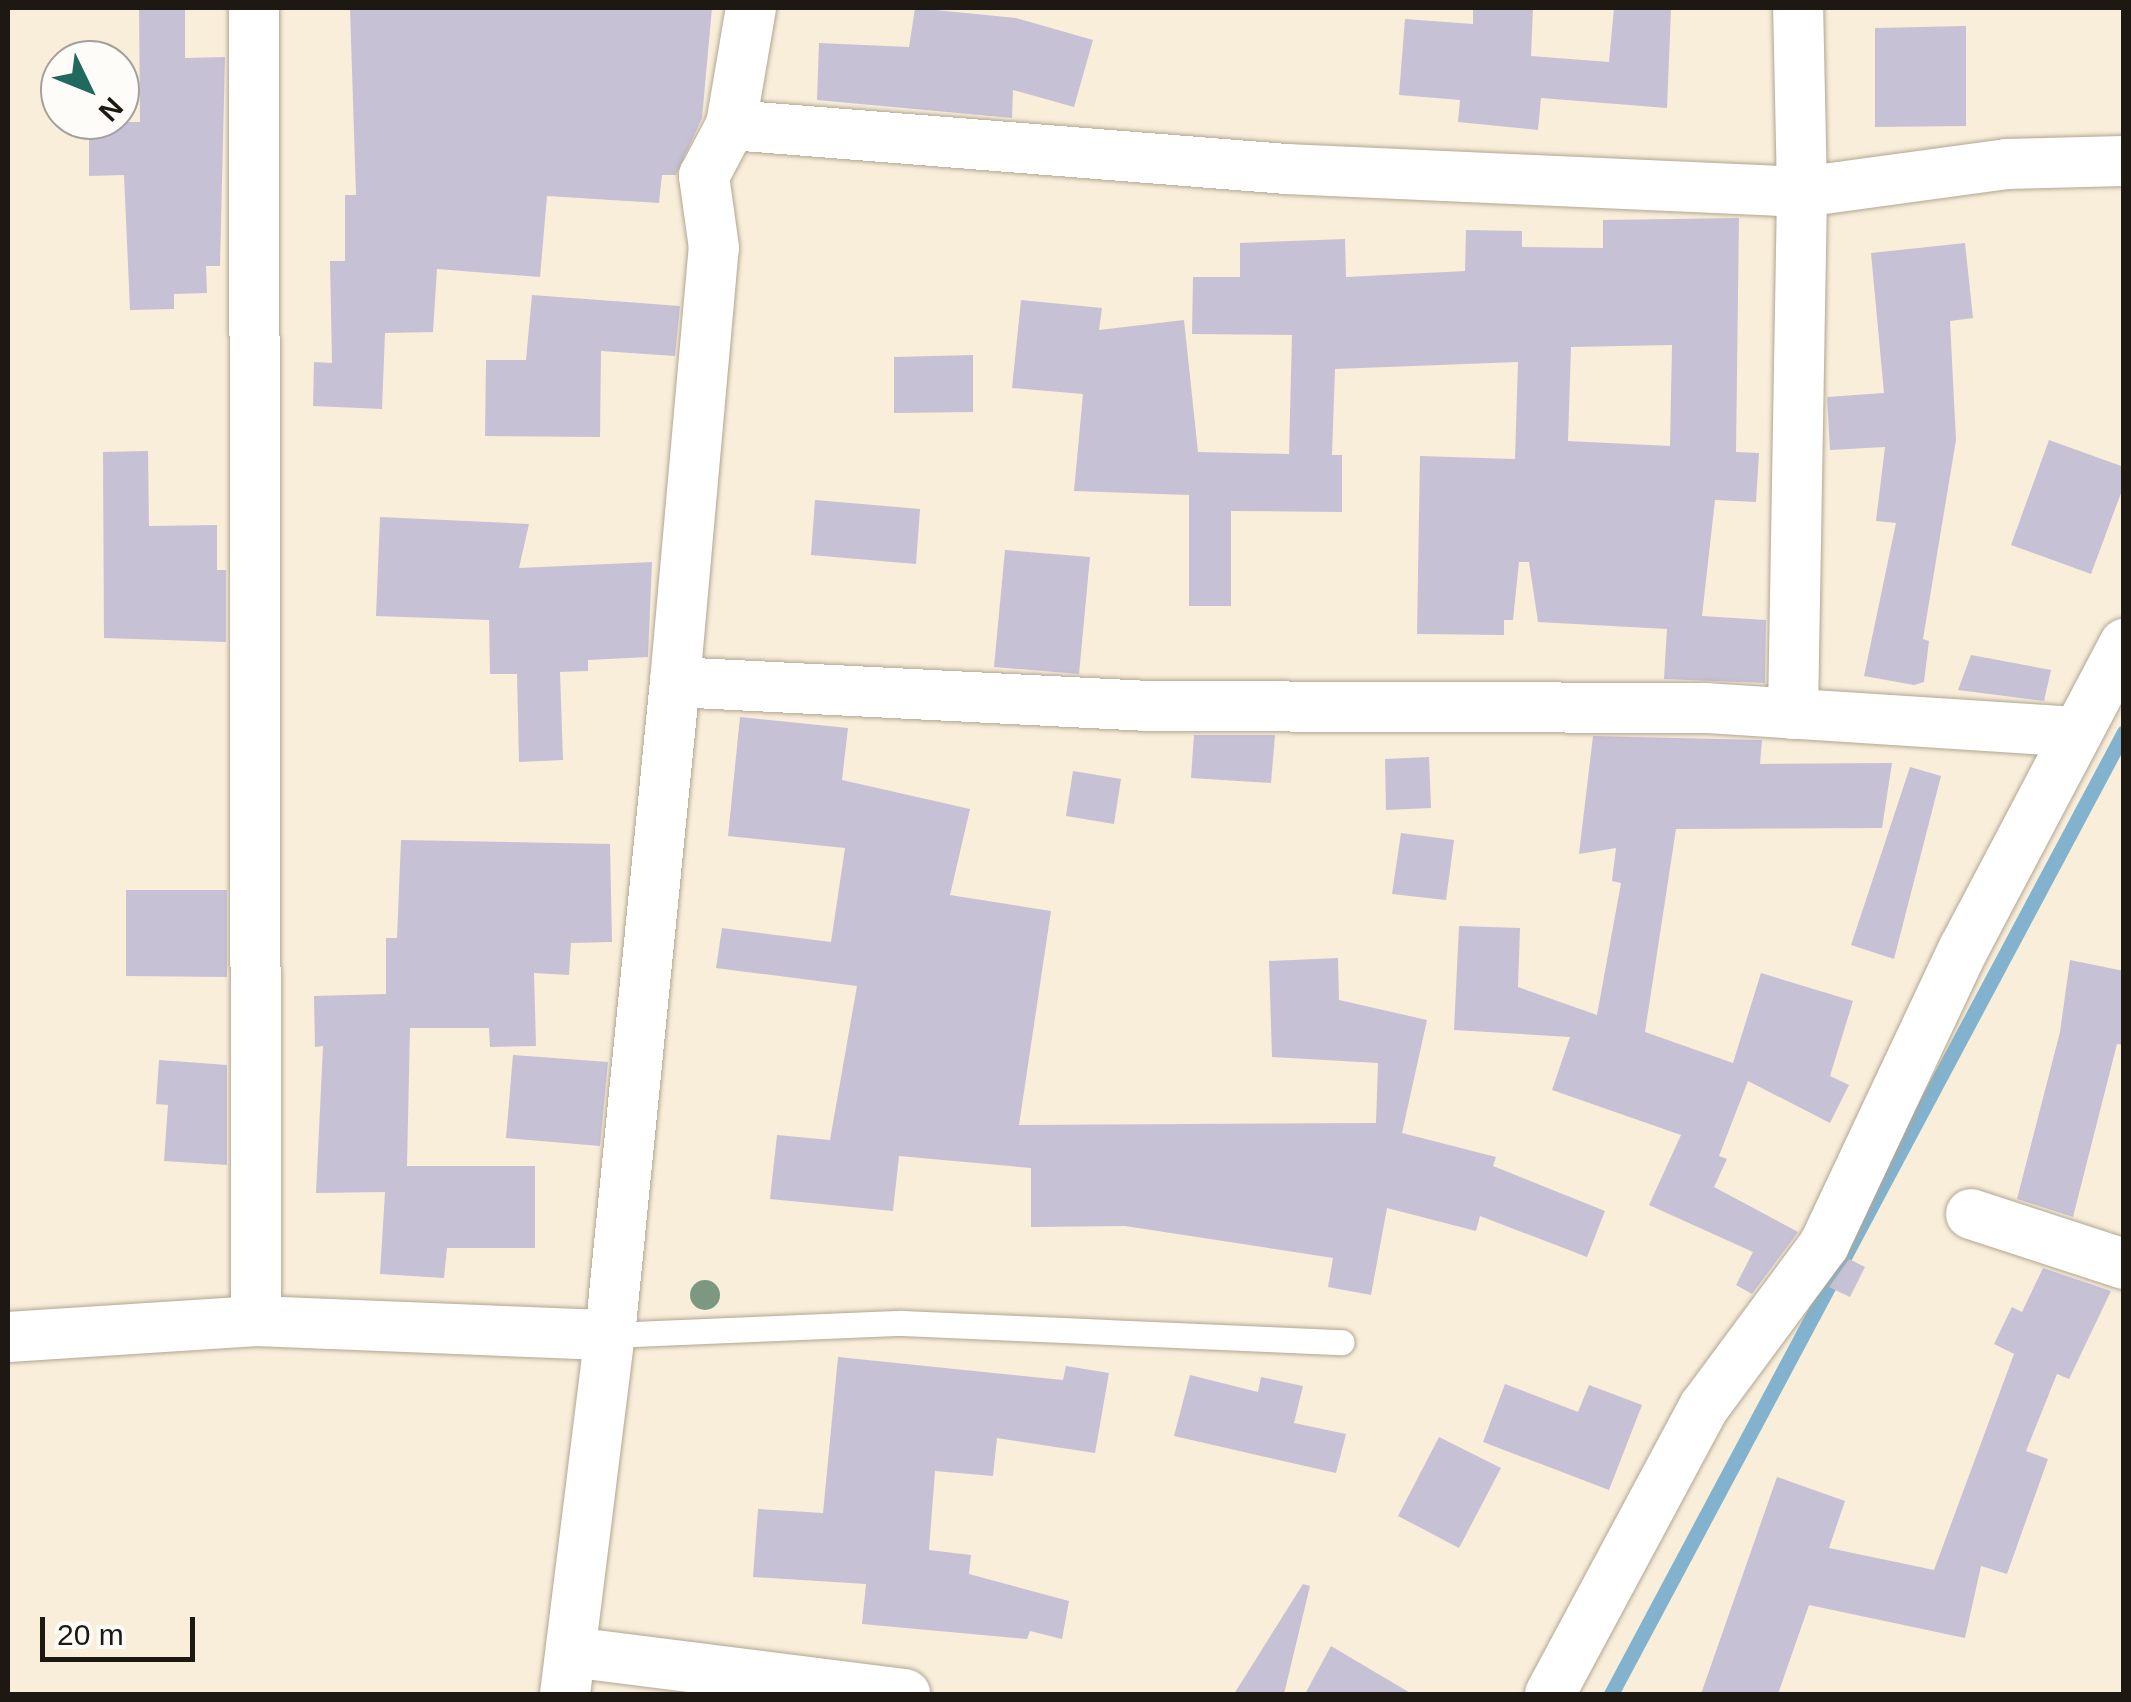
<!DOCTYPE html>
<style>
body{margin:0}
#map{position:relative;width:2131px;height:1702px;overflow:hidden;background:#f9eeda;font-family:Arial,sans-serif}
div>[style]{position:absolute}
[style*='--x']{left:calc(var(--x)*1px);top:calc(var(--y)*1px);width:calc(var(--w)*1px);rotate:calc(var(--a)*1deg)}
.stream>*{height:15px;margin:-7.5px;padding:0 7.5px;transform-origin:7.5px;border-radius:7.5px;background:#82b2cd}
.building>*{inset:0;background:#c7c1d5}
.roads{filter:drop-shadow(0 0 2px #b1a693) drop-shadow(0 0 2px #b1a693)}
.lane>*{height:25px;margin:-12.5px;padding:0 12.5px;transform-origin:12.5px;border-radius:12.5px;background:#fff}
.street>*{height:50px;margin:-25px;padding:0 25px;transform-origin:25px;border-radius:25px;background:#fff}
.trees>*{width:30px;height:30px;margin:-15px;border-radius:50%;background:#7d9881}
span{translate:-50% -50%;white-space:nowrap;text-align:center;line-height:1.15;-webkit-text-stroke:8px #fefcf8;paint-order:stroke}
.frame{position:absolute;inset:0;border:10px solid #1d1912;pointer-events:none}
.north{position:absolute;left:40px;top:40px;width:100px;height:100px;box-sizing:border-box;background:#fefcf8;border:2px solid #a4a19c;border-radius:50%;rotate:133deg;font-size:28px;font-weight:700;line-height:40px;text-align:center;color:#1d1912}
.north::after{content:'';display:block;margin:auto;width:35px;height:45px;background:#21695e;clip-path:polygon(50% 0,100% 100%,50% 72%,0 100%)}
.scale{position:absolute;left:40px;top:1617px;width:155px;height:45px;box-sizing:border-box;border:5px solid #1d1912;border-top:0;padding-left:12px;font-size:30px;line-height:35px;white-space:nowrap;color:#1d1912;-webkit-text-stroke:8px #fefcf8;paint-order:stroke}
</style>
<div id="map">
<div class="stream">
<i style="--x:1611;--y:1694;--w:1090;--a:-61.93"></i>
</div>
<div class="building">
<i style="clip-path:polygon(139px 8px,185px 8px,185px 58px,225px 57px,220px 266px,206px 266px,207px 293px,174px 294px,174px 309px,130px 310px,124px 175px,89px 176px,89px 122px,140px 122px)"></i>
<i style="clip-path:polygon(350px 8px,712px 8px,702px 118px,676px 175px,662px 175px,659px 203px,547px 196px,540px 277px,437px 269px,433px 332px,385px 333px,382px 409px,313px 406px,314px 362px,332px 363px,330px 261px,345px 261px,345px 195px,356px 195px)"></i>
<i style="clip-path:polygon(915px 8px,1016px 18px,1093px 40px,1074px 107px,1013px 90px,1012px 118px,817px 100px,819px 43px,909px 47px)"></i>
<i style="clip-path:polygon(1473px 8px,1533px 8px,1531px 56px,1609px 62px,1614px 8px,1671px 10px,1667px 108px,1541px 98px,1538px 130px,1458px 122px,1460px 100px,1399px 95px,1405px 19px,1473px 24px)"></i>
<i style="clip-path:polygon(1966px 26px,1966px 126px,1875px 127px,1875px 28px)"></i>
<i style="clip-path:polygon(evenodd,1739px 218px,1736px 452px,1759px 453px,1756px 502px,1715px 500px,1702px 616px,1766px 620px,1765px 683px,1664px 679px,1667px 629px,1538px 622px,1529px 562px,1519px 562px,1513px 620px,1504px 620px,1504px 635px,1417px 634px,1420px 456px,1515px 459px,1518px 362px,1335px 369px,1332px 455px,1342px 455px,1342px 512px,1231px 511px,1231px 606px,1189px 606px,1189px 495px,1074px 491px,1083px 394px,1012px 388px,1021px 300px,1102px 308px,1099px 330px,1184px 320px,1198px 452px,1289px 454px,1292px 335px,1192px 334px,1193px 277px,1240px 277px,1240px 243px,1345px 239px,1346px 277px,1465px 271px,1466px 230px,1522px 231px,1522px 247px,1603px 248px,1603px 220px,1739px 218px,1672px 345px,1670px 446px,1568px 441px,1571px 347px,1672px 345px)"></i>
<i style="clip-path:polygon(1965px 243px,1973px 318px,1950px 321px,1956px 440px,1923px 639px,1929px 641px,1924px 682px,1914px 685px,1864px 676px,1896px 523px,1876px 521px,1885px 447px,1830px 450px,1827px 397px,1884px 393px,1871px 253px)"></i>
<i style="clip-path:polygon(532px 295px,680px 306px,675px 356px,601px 351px,600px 437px,485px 436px,486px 360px,526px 360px)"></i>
<i style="clip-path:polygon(973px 355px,973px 412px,894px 413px,894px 357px)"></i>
<i style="clip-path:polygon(2049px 440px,2124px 467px,2124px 485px,2091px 574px,2011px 545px)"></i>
<i style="clip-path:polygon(148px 451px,149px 526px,217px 525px,217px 570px,226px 570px,226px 642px,104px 638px,103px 452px)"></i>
<i style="clip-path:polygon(815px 500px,920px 509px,916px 564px,811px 555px)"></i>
<i style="clip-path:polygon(380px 517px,529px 524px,519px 568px,652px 562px,648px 657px,588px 660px,588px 671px,560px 672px,563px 760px,519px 762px,517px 674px,490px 674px,489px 620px,376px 616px)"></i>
<i style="clip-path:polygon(1005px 550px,1090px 557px,1079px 674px,994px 667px)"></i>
<i style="clip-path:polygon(1971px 655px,2051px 670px,2044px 701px,1958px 690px)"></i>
<i style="clip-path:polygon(740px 717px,848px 728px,842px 780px,970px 809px,950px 895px,1051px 911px,1019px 1125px,1376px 1123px,1378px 1063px,1272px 1057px,1269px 961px,1338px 958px,1339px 1000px,1427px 1020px,1402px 1133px,1496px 1157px,1493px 1166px,1605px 1211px,1587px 1257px,1480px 1216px,1476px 1231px,1387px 1208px,1371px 1295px,1328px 1287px,1333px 1258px,1125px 1226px,1031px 1227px,1031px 1168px,899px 1156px,893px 1211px,770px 1199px,777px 1135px,830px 1140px,857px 986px,716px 968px,722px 928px,831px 942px,845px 848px,728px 836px)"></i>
<i style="clip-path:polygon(1194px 735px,1275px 735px,1271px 783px,1191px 778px)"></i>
<i style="clip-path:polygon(1593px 736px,1762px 740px,1760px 764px,1892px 763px,1882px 828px,1676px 829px,1645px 1032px,1733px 1063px,1761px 973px,1853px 1001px,1830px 1076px,1849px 1085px,1830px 1123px,1748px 1081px,1719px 1156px,1727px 1159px,1714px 1187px,1798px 1232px,1752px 1294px,1736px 1285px,1753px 1252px,1649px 1205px,1681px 1135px,1552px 1090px,1570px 1037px,1454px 1030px,1459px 926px,1520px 928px,1518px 987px,1597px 1015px,1621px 883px,1612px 881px,1616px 848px,1579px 854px)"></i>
<i style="clip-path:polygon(1429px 757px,1431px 808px,1386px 810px,1385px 759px)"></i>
<i style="clip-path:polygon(1910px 767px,1941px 776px,1894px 959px,1851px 945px)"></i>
<i style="clip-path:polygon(1073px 771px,1121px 779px,1114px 824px,1066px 816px)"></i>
<i style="clip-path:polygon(1401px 833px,1454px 840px,1446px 900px,1392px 894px)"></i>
<i style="clip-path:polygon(401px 840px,610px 844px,612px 942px,571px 943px,569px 975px,534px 973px,536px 1046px,490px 1047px,489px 1028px,410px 1028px,407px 1166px,535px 1166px,535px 1248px,447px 1248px,444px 1278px,380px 1274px,385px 1192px,316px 1193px,323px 1046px,315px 1047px,314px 996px,386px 994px,386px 938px,397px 938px)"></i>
<i style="clip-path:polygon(126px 890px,227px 890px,227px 977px,126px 976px)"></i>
<i style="clip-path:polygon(2070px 960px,2124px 971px,2124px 1045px,2117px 1044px,2073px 1217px,2017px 1199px,2060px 1032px)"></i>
<i style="clip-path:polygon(513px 1055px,608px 1062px,600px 1146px,506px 1138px)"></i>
<i style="clip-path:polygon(159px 1060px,227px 1065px,227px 1165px,164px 1161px,168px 1105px,156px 1104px)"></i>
<i style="clip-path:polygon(1849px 1259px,1865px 1267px,1850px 1297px,1829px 1287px)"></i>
<i style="clip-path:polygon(2043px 1268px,2111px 1291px,2069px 1379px,2057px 1374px,2026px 1451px,2048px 1459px,2007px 1574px,1981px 1566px,1965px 1638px,1809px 1605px,1778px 1694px,1701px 1694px,1777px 1477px,1845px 1501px,1829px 1548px,1934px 1570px,2014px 1354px,1994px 1344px,2012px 1307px,2022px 1312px)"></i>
<i style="clip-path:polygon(838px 1357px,1063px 1380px,1066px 1366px,1109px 1373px,1095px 1453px,997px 1438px,993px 1476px,935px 1471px,929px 1550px,971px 1555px,969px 1574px,1069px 1601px,1062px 1639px,1030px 1631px,1027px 1639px,862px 1624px,866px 1584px,753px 1577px,758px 1509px,823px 1513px)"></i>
<i style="clip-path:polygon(1190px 1375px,1258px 1392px,1261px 1377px,1303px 1386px,1294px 1423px,1346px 1434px,1336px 1473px,1174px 1436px)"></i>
<i style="clip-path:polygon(1505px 1384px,1578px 1412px,1589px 1385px,1642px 1405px,1609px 1490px,1483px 1442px)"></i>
<i style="clip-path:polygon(1439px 1437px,1501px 1468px,1459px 1548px,1398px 1516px)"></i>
<i style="clip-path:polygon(1303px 1584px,1310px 1586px,1284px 1694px,1234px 1694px)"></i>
<i style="clip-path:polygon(1331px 1646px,1412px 1694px,1305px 1694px)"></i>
</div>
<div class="roads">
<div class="lane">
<i style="--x:610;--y:1335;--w:292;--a:-2.4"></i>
<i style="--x:902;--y:1323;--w:440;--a:2.5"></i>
</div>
<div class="street">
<i style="--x:254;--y:8;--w:1313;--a:89.91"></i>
<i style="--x:731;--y:125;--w:557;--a:4.53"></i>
<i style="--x:1286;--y:169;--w:517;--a:2.55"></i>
<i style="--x:1802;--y:192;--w:207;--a:-7.8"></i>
<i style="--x:2007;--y:164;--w:117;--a:-1.5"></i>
<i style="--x:675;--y:682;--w:478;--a:2.9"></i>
<i style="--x:1152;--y:706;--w:554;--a:0.21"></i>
<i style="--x:1706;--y:708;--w:372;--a:3.7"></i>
<i style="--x:1793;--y:714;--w:522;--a:-89.01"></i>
<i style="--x:1802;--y:192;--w:184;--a:-91.2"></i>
<i style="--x:1971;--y:1214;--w:161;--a:18.1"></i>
<i style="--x:8;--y:1337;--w:249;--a:-3.7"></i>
<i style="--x:256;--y:1321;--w:354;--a:2.3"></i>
<i style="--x:571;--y:1652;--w:337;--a:7.2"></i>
<i style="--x:565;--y:1694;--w:362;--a:-82.9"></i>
<i style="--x:610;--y:1335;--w:656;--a:-84.32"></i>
<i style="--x:675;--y:682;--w:436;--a:-84.9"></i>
<i style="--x:714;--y:248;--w:73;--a:-97.9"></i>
<i style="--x:704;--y:176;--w:58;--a:-62.1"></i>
<i style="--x:731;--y:125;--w:119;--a:-80.3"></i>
<i style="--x:1550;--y:1694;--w:326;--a:-61.8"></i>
<i style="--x:1704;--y:1407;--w:202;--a:-53.5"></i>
<i style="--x:1824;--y:1245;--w:328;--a:-64.8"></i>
<i style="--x:1964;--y:948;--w:344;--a:-62.2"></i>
</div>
</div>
<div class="trees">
<i style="left:705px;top:1295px"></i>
</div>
<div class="frame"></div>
<div class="north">N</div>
<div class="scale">20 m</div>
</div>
